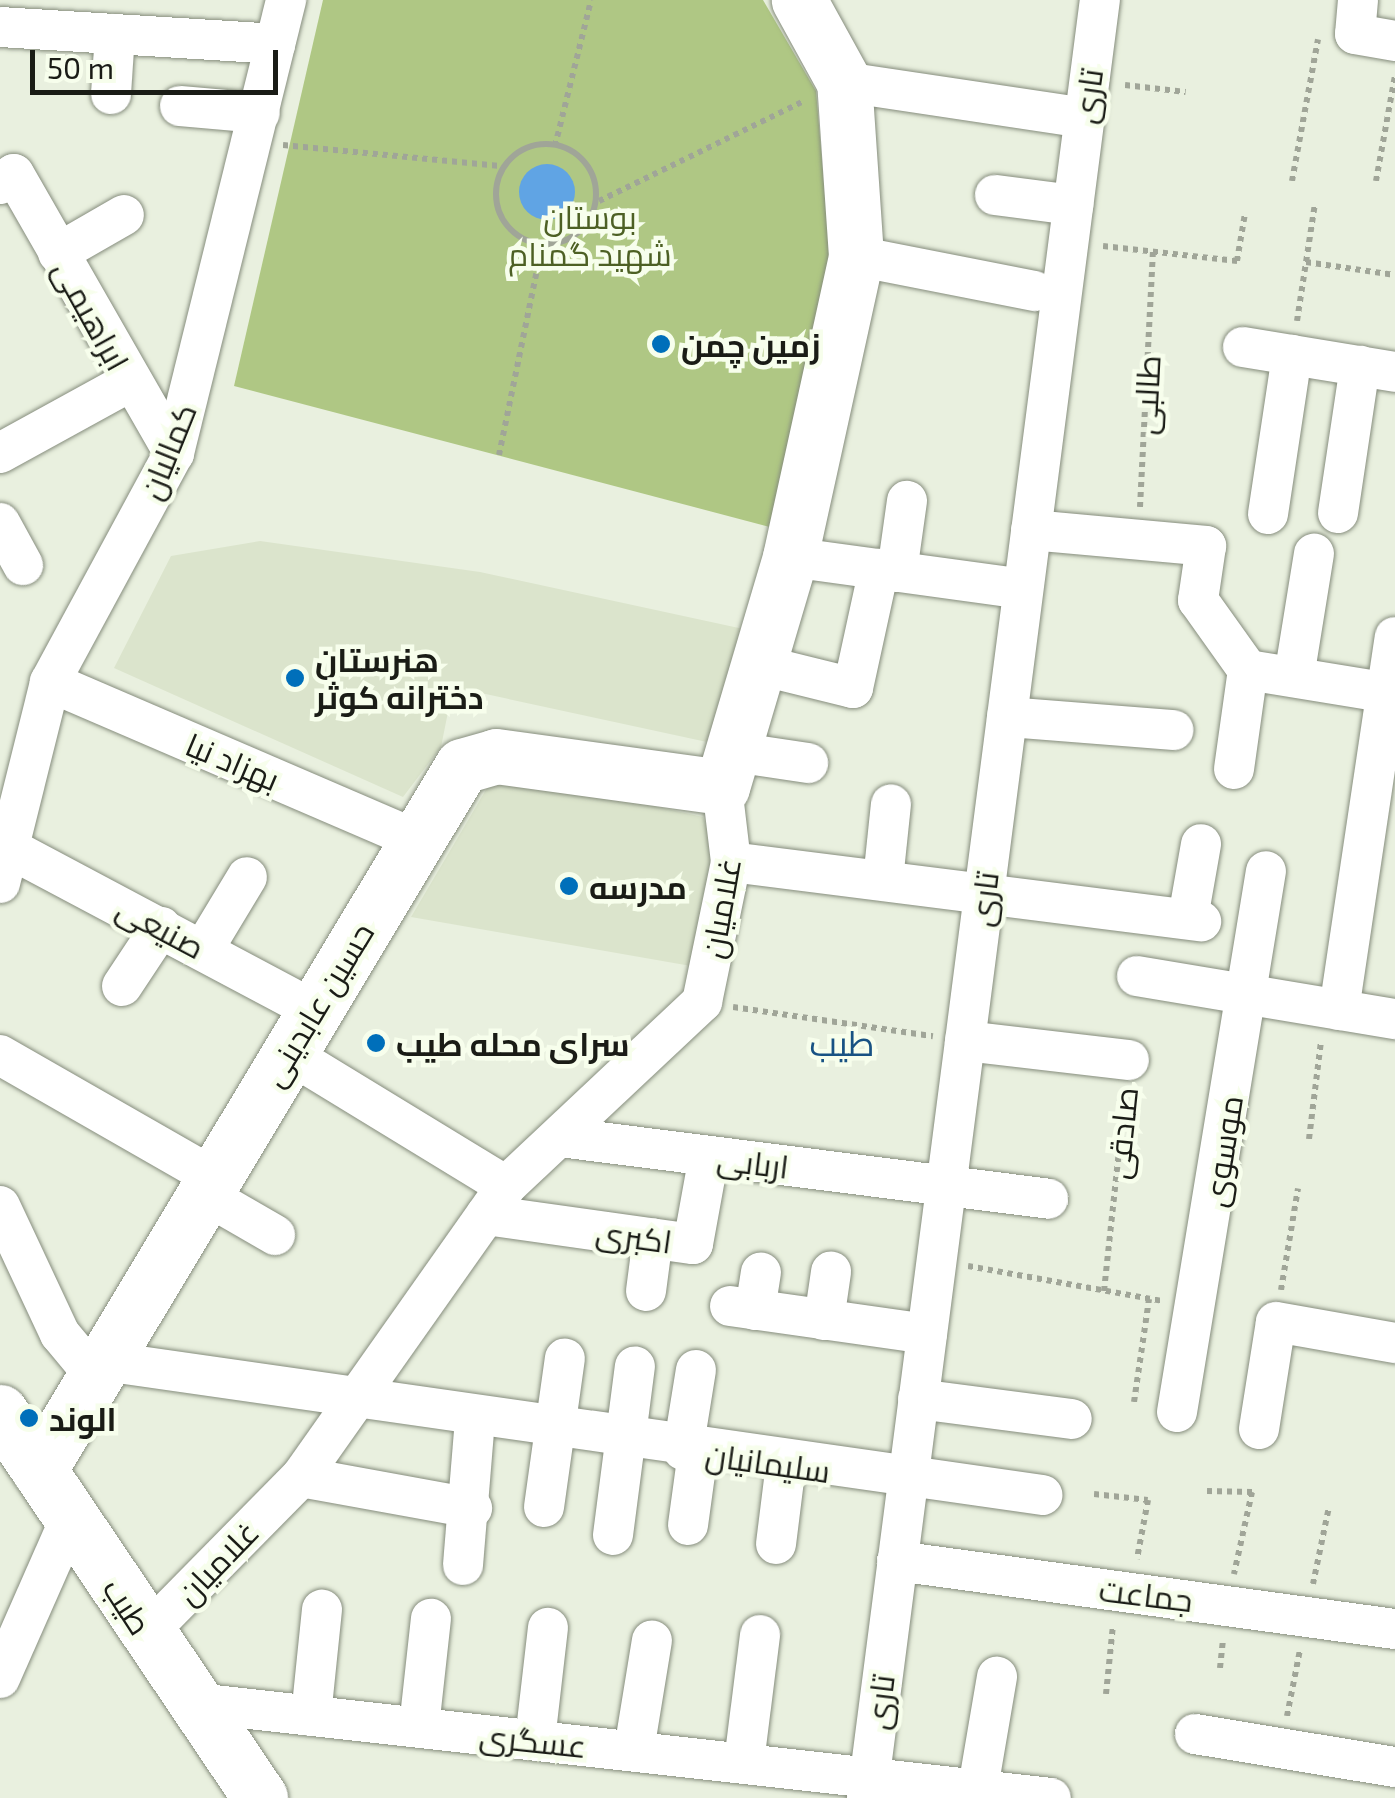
<!DOCTYPE html>
<meta charset="utf-8">
<style>
body{margin:0}
#map{position:relative;width:1395px;height:1798px;overflow:hidden;background:#e9f0df;font-family:"Exo 2",Cairo,sans-serif}
div>[style]{position:absolute}
[style*='--x']{left:calc(var(--x)*1px);top:calc(var(--y)*1px);width:calc(var(--w)*1px);rotate:calc(var(--a)*1deg)}
.built>*{inset:0;background:#dbe4cc}
.green>*{inset:0;background:#afc784}
.water>*{inset:0;background:#60a4e4}
.round{border-radius:50%}
.path>*{height:6px;margin-top:-3px;transform-origin:0;background:repeating-linear-gradient(90deg,#a0a598 0 5px,transparent 0 10px)}
.path>.ring{margin:-3px;padding:0;box-sizing:content-box;background:none;border:6px solid #a0a598;border-radius:50%}
.roads{filter:drop-shadow(0 0 2px #868d7d) drop-shadow(0 0 2px #868d7d)}
.street>*{height:40px;margin:-20px;padding:0 20px;transform-origin:20px;border-radius:20px;background:#fff}
.secondary>*{height:55px;margin:-27.5px;padding:0 27.5px;transform-origin:27.5px;border-radius:27.5px;background:#fff}
.dots>*{width:28px;height:28px;translate:-50% -50%;box-sizing:border-box;border:5px solid #f7feec;border-radius:50%}
span{translate:-50% -50%;white-space:nowrap;text-align:center;line-height:1.15;-webkit-text-stroke:9px #f7feec;paint-order:stroke}
.street-label{font-size:32px;color:#1a1c16}
.park-label{font-size:32px;color:#4d6024}
.poi-label{font-size:32px;color:#1a1c16;font-weight:700}
.left{translate:0 -50%;text-align:left}
.neighbourhood-label{font-size:35px;color:#185283}
.scale{position:absolute;left:30px;top:50px;width:248px;height:45px;box-sizing:border-box;border:5px solid #1a1c16;border-top:0;padding-left:12px;font-size:30px;line-height:35px;white-space:nowrap;color:#1a1c16;-webkit-text-stroke:8px #f7feec;paint-order:stroke}
</style>
<div id="map">
<div class="built">
<i style="clip-path:polygon(260px 541px,480px 572px,748px 630px,707px 742px,453px 687px,441px 747px,403px 797px,114px 668px,171px 556px)"></i>
<i style="clip-path:polygon(497px 771px,703px 817px,717px 855px,691px 966px,411px 917px)"></i>
</div>
<div class="green">
<i style="clip-path:polygon(323px 0,763px 0,816px 91px,830px 253px,789px 532px,234px 386px)"></i>
</div>
<div class="water">
<i class="round" style="left:519px;top:164px;width:56px;height:56px"></i>
</div>
<div class="path">
<i style="--x:1125;--y:85;--w:61;--a:6.5"></i>
<i class="ring" style="left:496px;top:144px;width:94px;height:94px"></i>
<i style="--x:283;--y:145;--w:218;--a:5.5"></i>
<i style="--x:555;--y:146;--w:150;--a:-76.1"></i>
<i style="--x:1292;--y:181;--w:144;--a:-79.6"></i>
<i style="--x:1376;--y:181;--w:108;--a:-79.8"></i>
<i style="--x:599;--y:201;--w:226;--a:-26"></i>
<i style="--x:1103;--y:246;--w:135;--a:6.4"></i>
<i style="--x:1237;--y:261;--w:49;--a:-80.5"></i>
<i style="--x:1306;--y:262;--w:90;--a:8.3"></i>
<i style="--x:1297;--y:321;--w:119;--a:-81.3"></i>
<i style="--x:499;--y:455;--w:218;--a:-78.4"></i>
<i style="--x:1140;--y:507;--w:259;--a:-87.1"></i>
<i style="--x:733;--y:1007;--w:202;--a:8.3"></i>
<i style="--x:1309;--y:1139;--w:99;--a:-83"></i>
<i style="--x:968;--y:1266;--w:197;--a:10.2"></i>
<i style="--x:1281;--y:1290;--w:103;--a:-80.5"></i>
<i style="--x:1104;--y:1291;--w:199;--a:-83.9"></i>
<i style="--x:1134;--y:1402;--w:104;--a:-81.7"></i>
<i style="--x:1207;--y:1491;--w:45;--a:1.3"></i>
<i style="--x:1252;--y:1492;--w:84;--a:102.4"></i>
<i style="--x:1094;--y:1494;--w:54;--a:6.3"></i>
<i style="--x:1148;--y:1500;--w:60;--a:100.6"></i>
<i style="--x:1313;--y:1584;--w:79;--a:-78.3"></i>
<i style="--x:1220;--y:1668;--w:28;--a:-84"></i>
<i style="--x:1106;--y:1694;--w:69;--a:-84.2"></i>
<i style="--x:1287;--y:1716;--w:67;--a:-78.9"></i>
</div>
<div class="roads">
<div class="street">
<i style="--x:1358;--y:0;--w:34;--a:95"></i>
<i style="--x:1355;--y:34;--w:41;--a:9.9"></i>
<i style="--x:0;--y:27;--w:276;--a:3.5"></i>
<i style="--x:844;--y:82;--w:243;--a:8.5"></i>
<i style="--x:111;--y:94;--w:60;--a:-86.2"></i>
<i style="--x:180;--y:106;--w:80;--a:5"></i>
<i style="--x:0;--y:184;--w:17;--a:-36"></i>
<i style="--x:14;--y:174;--w:322;--a:60.2"></i>
<i style="--x:995;--y:195;--w:79;--a:7.3"></i>
<i style="--x:58;--y:253;--w:76;--a:-29.9"></i>
<i style="--x:856;--y:256;--w:182;--a:11.1"></i>
<i style="--x:1243;--y:347;--w:154;--a:9.3"></i>
<i style="--x:0;--y:453;--w:147;--a:-28.8"></i>
<i style="--x:1338;--y:513;--w:149;--a:-81.5"></i>
<i style="--x:1268;--y:514;--w:161;--a:-81.4"></i>
<i style="--x:0;--y:523;--w:48;--a:61.3"></i>
<i style="--x:1031;--y:530;--w:176;--a:5.2"></i>
<i style="--x:1206;--y:546;--w:55;--a:98.4"></i>
<i style="--x:1198;--y:600;--w:86;--a:54.5"></i>
<i style="--x:790;--y:557;--w:235;--a:7.8"></i>
<i style="--x:897;--y:572;--w:72;--a:-82"></i>
<i style="--x:756;--y:664;--w:100;--a:13.9"></i>
<i style="--x:853;--y:688;--w:122;--a:-77.7"></i>
<i style="--x:1248;--y:670;--w:149;--a:9.3"></i>
<i style="--x:1294;--y:677;--w:125;--a:-80.8"></i>
<i style="--x:50;--y:682;--w:397;--a:23.3"></i>
<i style="--x:1007;--y:717;--w:167;--a:4.5"></i>
<i style="--x:734;--y:752;--w:75;--a:8.5"></i>
<i style="--x:1234;--y:769;--w:100;--a:-82"></i>
<i style="--x:7;--y:847;--w:347;--a:28"></i>
<i style="--x:731;--y:862;--w:474;--a:7.2"></i>
<i style="--x:883;--y:880;--w:76;--a:-84"></i>
<i style="--x:0;--y:883;--w:207;--a:-76"></i>
<i style="--x:50;--y:682;--w:260;--a:-61.6"></i>
<i style="--x:174;--y:453;--w:467;--a:-76.1"></i>
<i style="--x:1188;--y:918;--w:75;--a:-80"></i>
<i style="--x:203;--y:950;--w:85;--a:-58.9"></i>
<i style="--x:1137;--y:976;--w:262;--a:9.5"></i>
<i style="--x:122;--y:986;--w:71;--a:-56.5"></i>
<i style="--x:1339;--y:1010;--w:377;--a:-81.5"></i>
<i style="--x:965;--y:1041;--w:165;--a:6.6"></i>
<i style="--x:288;--y:1053;--w:255;--a:31.4"></i>
<i style="--x:0;--y:1055;--w:245;--a:29.8"></i>
<i style="--x:560;--y:1137;--w:492;--a:7.2"></i>
<i style="--x:204;--y:1194;--w:82;--a:30"></i>
<i style="--x:0;--y:1206;--w:141;--a:64.9"></i>
<i style="--x:60;--y:1334;--w:55;--a:50.2"></i>
<i style="--x:486;--y:1215;--w:209;--a:8"></i>
<i style="--x:693;--y:1244;--w:89;--a:-79.7"></i>
<i style="--x:646;--y:1291;--w:53;--a:-82.5"></i>
<i style="--x:730;--y:1306;--w:199;--a:8.1"></i>
<i style="--x:755;--y:1310;--w:38;--a:-81"></i>
<i style="--x:824;--y:1320;--w:49;--a:-81.7"></i>
<i style="--x:104;--y:1361;--w:948;--a:8.13"></i>
<i style="--x:918;--y:1399;--w:155;--a:7.4"></i>
<i style="--x:1177;--y:1412;--w:548;--a:-80.66"></i>
<i style="--x:1259;--y:1429;--w:108;--a:-81"></i>
<i style="--x:1276;--y:1322;--w:121;--a:10"></i>
<i style="--x:683;--y:1450;--w:81;--a:-80.8"></i>
<i style="--x:301;--y:1477;--w:174;--a:10.3"></i>
<i style="--x:544;--y:1507;--w:150;--a:-82"></i>
<i style="--x:688;--y:1525;--w:74;--a:-82.2"></i>
<i style="--x:613;--y:1535;--w:170;--a:-82.6"></i>
<i style="--x:776;--y:1544;--w:81;--a:-82.9"></i>
<i style="--x:897;--y:1561;--w:503;--a:7.78"></i>
<i style="--x:463;--y:1565;--w:145;--a:-85.3"></i>
<i style="--x:146;--y:1634;--w:221;--a:-45.4"></i>
<i style="--x:301;--y:1477;--w:356;--a:-54.8"></i>
<i style="--x:506;--y:1186;--w:269;--a:-43.2"></i>
<i style="--x:702;--y:1002;--w:143;--a:-78.3"></i>
<i style="--x:731;--y:862;--w:76;--a:-96.8"></i>
<i style="--x:0;--y:1678;--w:176;--a:-66.2"></i>
<i style="--x:196;--y:1703;--w:860;--a:6.34"></i>
<i style="--x:311;--y:1716;--w:107;--a:-84.1"></i>
<i style="--x:419;--y:1727;--w:109;--a:-83.7"></i>
<i style="--x:1195;--y:1734;--w:203;--a:9.4"></i>
<i style="--x:535;--y:1740;--w:113;--a:-83.4"></i>
<i style="--x:634;--y:1750;--w:111;--a:-80.7"></i>
<i style="--x:744;--y:1762;--w:128;--a:-82.8"></i>
<i style="--x:978;--y:1788;--w:113;--a:-80.3"></i>
<i style="--x:867;--y:1798;--w:1813;--a:-82.62"></i>
</div>
<div class="secondary">
<i style="--x:0;--y:1412;--w:465;--a:56"></i>
<i style="--x:39;--y:1470;--w:821;--a:-59"></i>
<i style="--x:462;--y:766;--w:35;--a:-16"></i>
<i style="--x:496;--y:756;--w:228;--a:7.8"></i>
<i style="--x:722;--y:787;--w:240;--a:-73.5"></i>
<i style="--x:790;--y:557;--w:308;--a:-77.6"></i>
<i style="--x:856;--y:256;--w:174;--a:-93.9"></i>
<i style="--x:844;--y:82;--w:94;--a:-118.8"></i>
</div>
</div>
<div class="dots">
<i style="left:661px;top:344px;background:#006fba"></i>
<i style="left:295px;top:678px;background:#006fba"></i>
<i style="left:569px;top:886px;background:#006fba"></i>
<i style="left:376px;top:1043px;background:#006fba"></i>
<i style="left:29px;top:1418px;background:#006fba"></i>
</div>
<div class="street-label">
<span style="left:1087px;top:96px;rotate:-82deg">تاری</span>
<span style="left:92px;top:315px;rotate:61deg">ابراهیمی</span>
<span style="left:1146px;top:395px;rotate:-87deg">طالبی</span>
<span style="left:167px;top:451px;rotate:-68deg">کمالیان</span>
<span style="left:233px;top:761px;rotate:23deg">بهزاد نیا</span>
<span style="left:983px;top:899px;rotate:-83deg">تاری</span>
<span style="left:720px;top:908px;rotate:-80deg">غلامیان</span>
<span style="left:161px;top:927px;rotate:28deg">صنیعی</span>
<span style="left:317px;top:1004px;rotate:-59deg">حسین عابدینی</span>
<span style="left:1121px;top:1133px;rotate:-84deg">صادقی</span>
<span style="left:1222px;top:1151px;rotate:-81deg">موسوی</span>
<span style="left:753px;top:1162px;rotate:7deg">اربابی</span>
<span style="left:634px;top:1236px;rotate:8deg">اکبری</span>
<span style="left:768px;top:1462px;rotate:8deg">سلیمانیان</span>
<span style="left:217px;top:1562px;rotate:-46deg">غلامیان</span>
<span style="left:1146px;top:1594px;rotate:7deg">جماعت</span>
<span style="left:128px;top:1606px;rotate:57deg">طیب</span>
<span style="left:879px;top:1702px;rotate:-83deg">تاری</span>
<span style="left:533px;top:1740px;rotate:6deg">عسگری</span>
</div>
<div class="park-label">
<span style="left:590px;top:235px">بوستان<br>شهید گمنام</span>
</div>
<div class="poi-label">
<span class="left" style="left:681px;top:344px">زمین چمن</span>
<span class="left" style="left:315px;top:678px">هنرستان<br>دخترانه کوثر</span>
<span class="left" style="left:589px;top:886px">مدرسه</span>
<span class="left" style="left:396px;top:1043px">سرای محله طیب</span>
<span class="left" style="left:49px;top:1418px">الوند</span>
</div>
<div class="neighbourhood-label">
<span style="left:842px;top:1042px">طیب</span>
</div>
<div class="scale">50 m</div>
</div>
